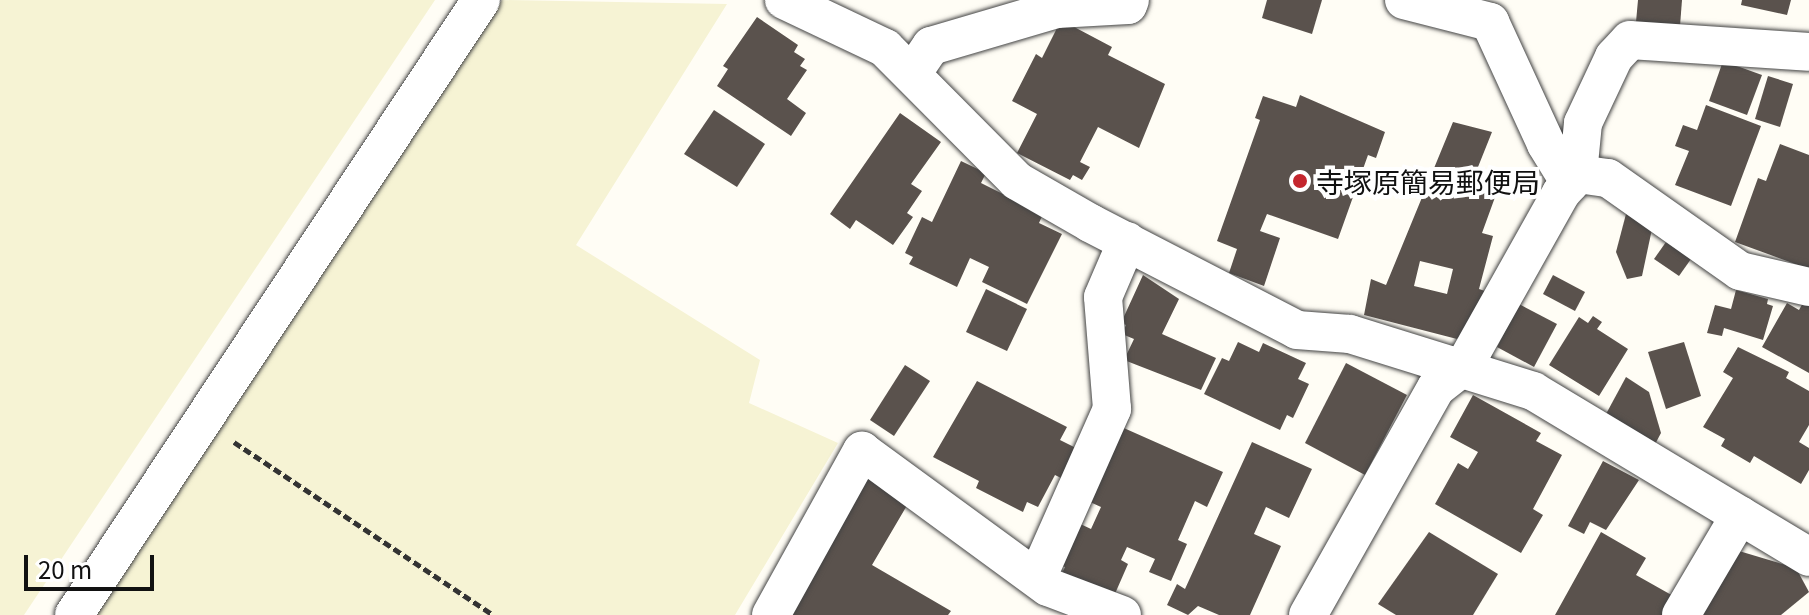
<!DOCTYPE html>
<meta charset="utf-8">
<style>
body{margin:0}
#map{position:relative;width:1809px;height:615px;overflow:hidden;background:#fffdf5;font-family:Georgia,"Noto Sans JP",serif}
div>[style]{position:absolute}
[style*='--x']{left:calc(var(--x)*1px);top:calc(var(--y)*1px);width:calc(var(--w)*1px);rotate:calc(var(--a)*1deg)}
.farmland>*{inset:0;background:#f6f3d4}
.building>*{inset:0;background:#5a524d}
.path>*{height:5px;margin-top:-2.5px;transform-origin:0;background:repeating-linear-gradient(90deg,#333 0 8px,transparent 0 12px)}
.roads{filter:drop-shadow(0 0 2px #444) drop-shadow(0 0 2px #444)}
.street>*{height:38px;margin:-19px;padding:0 19px;transform-origin:19px;border-radius:19px;background:#fff}
.dots>*{width:22px;height:22px;translate:-50% -50%;box-sizing:border-box;border:4px solid #fff;border-radius:50%}
span{translate:-50% -50%;white-space:nowrap;text-align:center;line-height:1.15;-webkit-text-stroke:8px #fff;paint-order:stroke}
.poi-label{font-size:28px;color:#111}
.left{translate:0 -50%;text-align:left}
.scale{position:absolute;left:24px;top:555px;width:130px;height:36px;box-sizing:border-box;border:4px solid #111;border-top:0;padding-left:10px;font-size:24px;line-height:28px;white-space:nowrap;color:#111;-webkit-text-stroke:6px #fff;paint-order:stroke}
</style>
<div id="map">
<div class="farmland">
<i style="clip-path:polygon(0 0,435px 0,24px 615px,0 615px)"></i>
<i style="clip-path:polygon(502px 0,727px 4px,576px 245px,760px 360px,749px 403px,838px 443px,735px 615px,95px 615px)"></i>
</div>
<div class="building">
<i style="clip-path:polygon(1267px 0,1322px 0,1312px 34px,1262px 18px)"></i>
<i style="clip-path:polygon(1638px 0,1682px 0,1680px 26px,1636px 22px)"></i>
<i style="clip-path:polygon(1742px 0,1791px 0,1787px 15px,1741px 5px)"></i>
<i style="clip-path:polygon(757px 17px,798px 45px,794px 52px,805px 59px,800px 66px,807px 70px,787px 99px,806px 113px,791px 136px,717px 86px,728px 69px,723px 66px)"></i>
<i style="clip-path:polygon(1061px 20px,1112px 47px,1108px 55px,1165px 84px,1139px 148px,1098px 127px,1080px 162px,1090px 167px,1082px 180px,1073px 175px,1070px 180px,1017px 153px,1037px 114px,1012px 101px,1036px 54px,1042px 58px)"></i>
<i style="clip-path:polygon(1723px 61px,1762px 75px,1747px 115px,1709px 101px)"></i>
<i style="clip-path:polygon(1768px 76px,1793px 84px,1780px 127px,1755px 119px)"></i>
<i style="clip-path:polygon(1300px 95px,1385px 132px,1376px 158px,1368px 155px,1338px 239px,1267px 214px,1260px 231px,1280px 238px,1264px 286px,1229px 273px,1237px 249px,1217px 241px,1260px 120px,1255px 118px,1263px 96px,1296px 107px)"></i>
<i style="clip-path:polygon(1706px 105px,1761px 126px,1731px 206px,1675px 185px,1689px 151px,1675px 146px,1683px 125px,1697px 130px)"></i>
<i style="clip-path:polygon(714px 110px,765px 144px,737px 187px,684px 154px)"></i>
<i style="clip-path:polygon(900px 113px,941px 142px,911px 184px,922px 191px,907px 213px,913px 217px,893px 245px,856px 220px,850px 229px,830px 214px)"></i>
<i style="clip-path:polygon(evenodd,1453px 122px,1492px 132px,1478px 167px,1502px 178px,1482px 233px,1493px 236px,1479px 289px,1491px 293px,1479px 325px,1457px 339px,1364px 315px,1371px 279px,1386px 285px,1453px 122px,1420px 261px,1453px 269px,1447px 294px,1414px 286px,1420px 261px)"></i>
<i style="clip-path:polygon(1780px 144px,1809px 155px,1809px 269px,1735px 242px,1758px 178px,1766px 181px)"></i>
<i style="clip-path:polygon(961px 161px,986px 173px,981px 183px,1043px 214px,1039px 223px,1062px 234px,1027px 304px,982px 282px,989px 267px,970px 258px,957px 287px,909px 264px,913px 257px,905px 253px,922px 217px,932px 222px)"></i>
<i style="clip-path:polygon(1626px 214px,1652px 229px,1642px 276px,1627px 279px,1616px 252px)"></i>
<i style="clip-path:polygon(1666px 242px,1691px 259px,1679px 276px,1654px 259px)"></i>
<i style="clip-path:polygon(1143px 275px,1179px 299px,1162px 334px,1216px 358px,1201px 390px,1124px 360px,1134px 339px,1122px 334px,1126px 325px,1121px 323px)"></i>
<i style="clip-path:polygon(1553px 275px,1585px 292px,1575px 311px,1543px 294px)"></i>
<i style="clip-path:polygon(986px 289px,1027px 309px,1007px 351px,966px 332px)"></i>
<i style="clip-path:polygon(1736px 290px,1768px 299px,1767px 304px,1773px 306px,1763px 340px,1724px 328px,1722px 336px,1707px 333px,1715px 305px,1731px 309px)"></i>
<i style="clip-path:polygon(1804px 301px,1809px 304px,1809px 373px,1762px 347px,1787px 303px,1799px 310px)"></i>
<i style="clip-path:polygon(1519px 304px,1557px 324px,1534px 367px,1497px 347px)"></i>
<i style="clip-path:polygon(1593px 316px,1602px 322px,1597px 329px,1628px 349px,1599px 396px,1549px 365px,1579px 317px,1588px 323px)"></i>
<i style="clip-path:polygon(1238px 342px,1259px 352px,1263px 343px,1306px 363px,1298px 379px,1309px 384px,1293px 418px,1287px 415px,1280px 430px,1204px 394px,1222px 358px,1229px 361px)"></i>
<i style="clip-path:polygon(1684px 342px,1701px 396px,1666px 409px,1648px 352px)"></i>
<i style="clip-path:polygon(1738px 347px,1789px 372px,1786px 378px,1809px 391px,1809px 425px,1799px 442px,1809px 448px,1809px 470px,1801px 484px,1754px 456px,1750px 463px,1721px 446px,1725px 439px,1703px 427px,1733px 378px,1723px 372px)"></i>
<i style="clip-path:polygon(1346px 363px,1407px 395px,1365px 475px,1305px 443px)"></i>
<i style="clip-path:polygon(905px 365px,930px 381px,894px 436px,870px 420px)"></i>
<i style="clip-path:polygon(1626px 377px,1649px 392px,1661px 433px,1653px 448px,1606px 414px)"></i>
<i style="clip-path:polygon(977px 381px,1067px 427px,1060px 440px,1080px 450px,1065px 480px,1055px 475px,1038px 507px,1027px 502px,1023px 512px,976px 488px,979px 481px,933px 457px)"></i>
<i style="clip-path:polygon(1473px 395px,1541px 433px,1536px 441px,1562px 455px,1533px 509px,1543px 515px,1521px 553px,1435px 504px,1458px 463px,1468px 469px,1478px 452px,1450px 437px)"></i>
<i style="clip-path:polygon(1117px 425px,1223px 472px,1207px 507px,1195px 501px,1178px 540px,1187px 544px,1171px 581px,1149px 572px,1155px 559px,1127px 547px,1121px 560px,1128px 564px,1114px 596px,1062px 573px,1065px 567px,1055px 563px,1074px 521px,1091px 529px,1101px 507px,1090px 502px)"></i>
<i style="clip-path:polygon(1252px 442px,1312px 469px,1289px 518px,1266px 507px,1254px 534px,1281px 546px,1250px 615px,1219px 615px,1198px 606px,1188px 615px,1167px 605px,1177px 584px,1185px 589px)"></i>
<i style="clip-path:polygon(1603px 461px,1639px 480px,1606px 530px,1590px 522px,1584px 534px,1568px 526px)"></i>
<i style="clip-path:polygon(868px 478px,909px 502px,872px 565px,951px 611px,948px 615px,789px 615px)"></i>
<i style="clip-path:polygon(1429px 532px,1498px 574px,1473px 615px,1396px 615px,1378px 604px)"></i>
<i style="clip-path:polygon(1601px 532px,1646px 558px,1636px 575px,1675px 597px,1666px 615px,1555px 615px)"></i>
<i style="clip-path:polygon(1739px 551px,1796px 568px,1809px 592px,1781px 615px,1694px 615px)"></i>
</div>
<div class="path">
<i style="--x:234;--y:442;--w:311;--a:33.7"></i>
</div>
<div class="roads">
<div class="street">
<i style="--x:784;--y:0;--w:112;--a:25.4"></i>
<i style="--x:885;--y:48;--w:187;--a:45.2"></i>
<i style="--x:1017;--y:181;--w:84;--a:29.9"></i>
<i style="--x:1090;--y:223;--w:233;--a:27.3"></i>
<i style="--x:1297;--y:330;--w:53;--a:4.3"></i>
<i style="--x:1350;--y:334;--w:192;--a:17.3"></i>
<i style="--x:1533;--y:391;--w:322;--a:31"></i>
<i style="--x:1404;--y:0;--w:89;--a:14.3"></i>
<i style="--x:1490;--y:22;--w:134;--a:65.3"></i>
<i style="--x:1546;--y:144;--w:46;--a:58.4"></i>
<i style="--x:912;--y:74;--w:34;--a:-56"></i>
<i style="--x:931;--y:46;--w:131;--a:-16.4"></i>
<i style="--x:1057;--y:9;--w:71;--a:-3.2"></i>
<i style="--x:1128;--y:5;--w:5;--a:-68"></i>
<i style="--x:1578;--y:174;--w:30;--a:8"></i>
<i style="--x:1608;--y:178;--w:161;--a:35.2"></i>
<i style="--x:1740;--y:271;--w:71;--a:13.1"></i>
<i style="--x:1038;--y:576;--w:183;--a:-66.1"></i>
<i style="--x:1112;--y:409;--w:112;--a:-94.6"></i>
<i style="--x:1103;--y:297;--w:61;--a:-66.8"></i>
<i style="--x:74;--y:615;--w:737;--a:-56.5"></i>
<i style="--x:771;--y:615;--w:188;--a:-61"></i>
<i style="--x:862;--y:451;--w:230;--a:36.2"></i>
<i style="--x:1048;--y:587;--w:79;--a:20.7"></i>
<i style="--x:1308;--y:615;--w:261;--a:-60.6"></i>
<i style="--x:1436;--y:388;--w:36;--a:-38"></i>
<i style="--x:1464;--y:366;--w:198;--a:-60.7"></i>
<i style="--x:1561;--y:193;--w:25;--a:-48"></i>
<i style="--x:1578;--y:174;--w:51;--a:-84.4"></i>
<i style="--x:1583;--y:123;--w:73;--a:-64.8"></i>
<i style="--x:1614;--y:57;--w:23;--a:-47"></i>
<i style="--x:1630;--y:40;--w:179;--a:3.8"></i>
<i style="--x:1681;--y:615;--w:116;--a:-59.5"></i>
</div>
</div>
<div class="dots">
<i style="left:1300px;top:181px;background:#c4262e"></i>
</div>
<div class="poi-label">
<span class="left" style="left:1316px;top:181px">寺塚原簡易郵便局</span>
</div>
<div class="scale">20 m</div>
</div>
